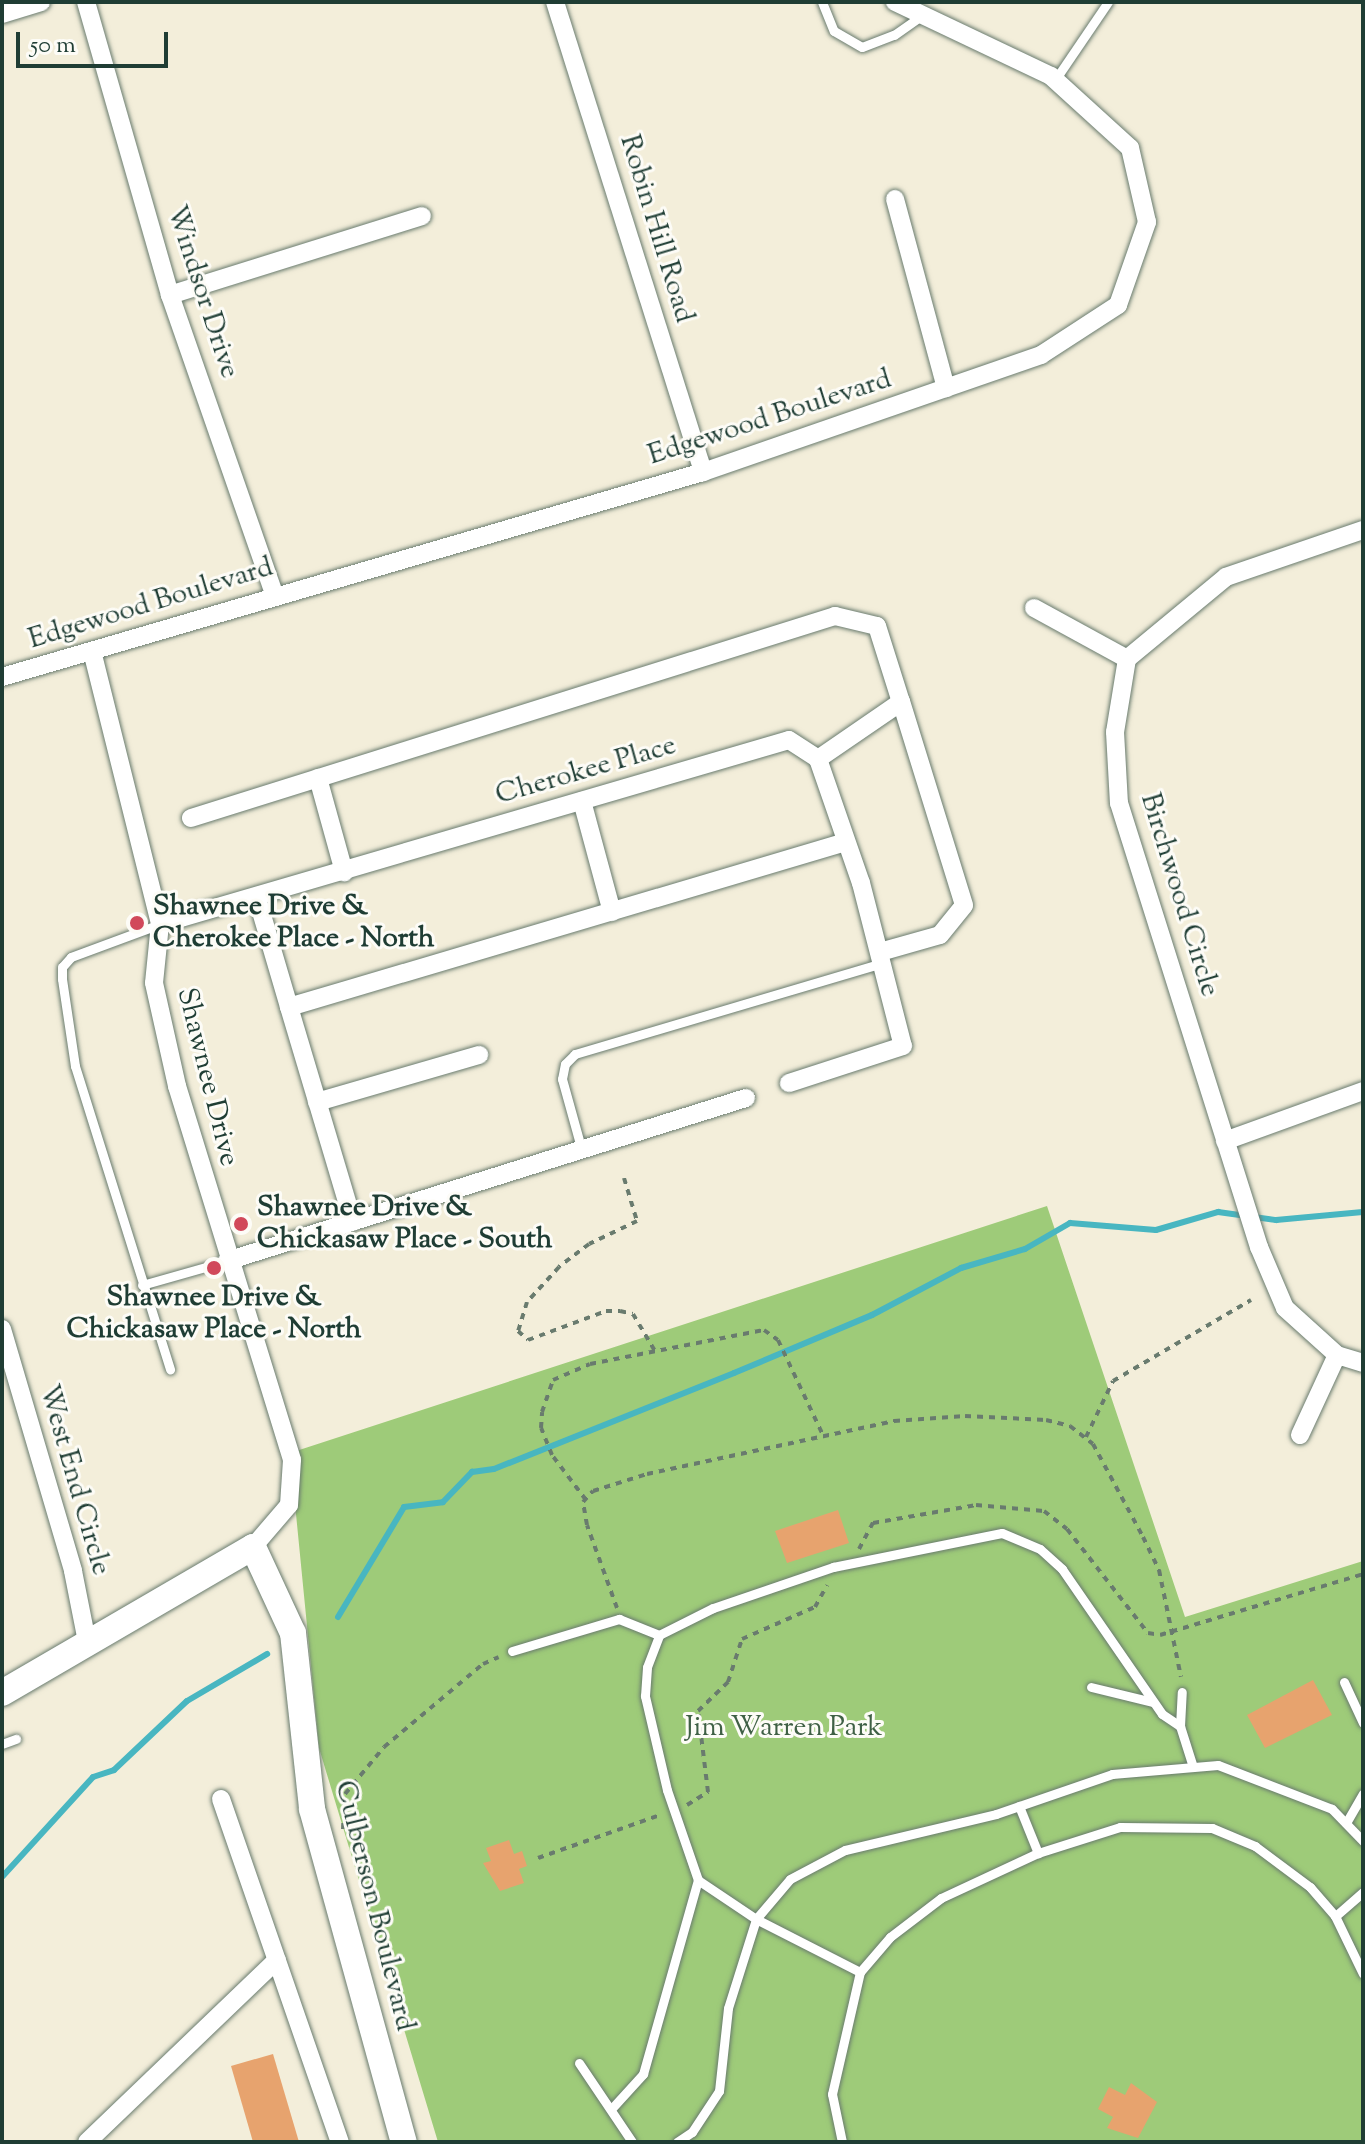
<!DOCTYPE html>
<style>
body{margin:0}
#map{position:relative;width:1365px;height:2144px;overflow:hidden;background:#f3eeda;font-family:"Sorts Mill Goudy",serif}
div>[style]{position:absolute}
[style*='--x']{left:calc(var(--x)*1px);top:calc(var(--y)*1px);width:calc(var(--w)*1px);rotate:calc(var(--a)*1deg)}
.green>*{inset:0;background:#9ecb79}
.stream>*{height:6px;margin:-3px;padding:0 3px;transform-origin:3px;border-radius:3px;background:#48b6c1}
.building>*{inset:0;background:#e7a36e}
.path>*{height:4px;margin-top:-2px;transform-origin:0;background:repeating-linear-gradient(90deg,#697b6e 0 6px,transparent 0 12px)}
.roads{filter:drop-shadow(0 0 2px #697b6e) drop-shadow(0 0 2px #697b6e)}
.lane>*{height:9px;margin:-4.5px;padding:0 4.5px;transform-origin:4.5px;border-radius:4.5px;background:#fff}
.street>*{height:18px;margin:-9px;padding:0 9px;transform-origin:9px;border-radius:9px;background:#fff}
.secondary>*{height:26px;margin:-13px;padding:0 13px;transform-origin:13px;border-radius:13px;background:#fff}
.dots>*{width:22px;height:22px;translate:-50% -50%;box-sizing:border-box;border:4px solid #fdfcf7;border-radius:50%}
span{translate:-50% -50%;white-space:nowrap;text-align:center;line-height:1.15;-webkit-text-stroke:6px #fdfcf7;paint-order:stroke}
.street-label{font-size:28px;color:#1f3d34}
.poi-label{font-size:28px;color:#1f3d34;font-weight:700}
.left{translate:0 -50%;text-align:left}
.park-label{font-size:28px;color:#3f6045}
.frame{position:absolute;inset:0;border:4px solid #1f3d34;pointer-events:none}
.scale{position:absolute;left:16px;top:32px;width:152px;height:36px;box-sizing:border-box;border:4px solid #1f3d34;border-top:0;padding-left:10px;font-size:24px;line-height:28px;white-space:nowrap;color:#1f3d34;-webkit-text-stroke:6px #fdfcf7;paint-order:stroke}
</style>
<div id="map">
<div class="green">
<i style="clip-path:polygon(1047px 1206px,1185px 1617px,1363px 1561px,1363px 2142px,438px 2142px,319px 1748px,290px 1453px)"></i>
</div>
<div class="stream">
<i style="--x:338;--y:1617;--w:128;--a:-59"></i>
<i style="--x:404;--y:1507;--w:39;--a:-7"></i>
<i style="--x:443;--y:1502;--w:42;--a:-46"></i>
<i style="--x:472;--y:1472;--w:22;--a:-8"></i>
<i style="--x:494;--y:1469;--w:258;--a:-21.8"></i>
<i style="--x:734;--y:1373;--w:150;--a:-22.8"></i>
<i style="--x:872;--y:1315;--w:101;--a:-27.8"></i>
<i style="--x:961;--y:1268;--w:67;--a:-16.5"></i>
<i style="--x:1025;--y:1249;--w:52;--a:-30"></i>
<i style="--x:1070;--y:1223;--w:86;--a:4.7"></i>
<i style="--x:1156;--y:1230;--w:65;--a:-16.2"></i>
<i style="--x:1218;--y:1212;--w:59;--a:7.9"></i>
<i style="--x:1276;--y:1220;--w:87;--a:-5.3"></i>
<i style="--x:2;--y:1877;--w:135;--a:-47.7"></i>
<i style="--x:93;--y:1777;--w:22;--a:-18"></i>
<i style="--x:114;--y:1770;--w:100;--a:-43.4"></i>
<i style="--x:187;--y:1701;--w:93;--a:-30.4"></i>
</div>
<div class="building">
<i style="clip-path:polygon(838px 1510px,849px 1543px,787px 1563px,775px 1531px)"></i>
<i style="clip-path:polygon(1313px 1680px,1332px 1715px,1265px 1748px,1247px 1715px)"></i>
<i style="clip-path:polygon(509px 1840px,514px 1854px,522px 1851px,527px 1866px,519px 1869px,524px 1883px,500px 1891px,483px 1863px,491px 1861px,486px 1848px)"></i>
<i style="clip-path:polygon(273px 2054px,299px 2142px,253px 2142px,231px 2066px)"></i>
<i style="clip-path:polygon(1131px 2083px,1157px 2102px,1138px 2138px,1107px 2128px,1113px 2117px,1098px 2109px,1109px 2087px,1125px 2095px)"></i>
</div>
<div class="path">
<i style="--x:624;--y:1178;--w:45;--a:73.2"></i>
<i style="--x:637;--y:1221;--w:53;--a:154.4"></i>
<i style="--x:589;--y:1244;--w:38;--a:143"></i>
<i style="--x:559;--y:1267;--w:47;--a:132.4"></i>
<i style="--x:527;--y:1302;--w:30;--a:107"></i>
<i style="--x:518;--y:1331;--w:13;--a:42"></i>
<i style="--x:528;--y:1340;--w:83;--a:-20.4"></i>
<i style="--x:606;--y:1311;--w:14;--a:0"></i>
<i style="--x:620;--y:1311;--w:13;--a:13"></i>
<i style="--x:633;--y:1314;--w:43;--a:59.3"></i>
<i style="--x:1086;--y:1437;--w:62;--a:-64.3"></i>
<i style="--x:1113;--y:1381;--w:160;--a:-30.4"></i>
<i style="--x:586;--y:1500;--w:56;--a:-127.1"></i>
<i style="--x:552;--y:1455;--w:29;--a:-112"></i>
<i style="--x:541;--y:1428;--w:16;--a:-86"></i>
<i style="--x:542;--y:1412;--w:34;--a:-71"></i>
<i style="--x:553;--y:1380;--w:40;--a:-23.4"></i>
<i style="--x:590;--y:1364;--w:177;--a:-11.1"></i>
<i style="--x:764;--y:1330;--w:17;--a:36"></i>
<i style="--x:778;--y:1340;--w:103;--a:64.7"></i>
<i style="--x:859;--y:1549;--w:30;--a:-62"></i>
<i style="--x:873;--y:1523;--w:105;--a:-9.9"></i>
<i style="--x:976;--y:1505;--w:68;--a:5"></i>
<i style="--x:1044;--y:1511;--w:29;--a:38"></i>
<i style="--x:1067;--y:1529;--w:132;--a:52.1"></i>
<i style="--x:1148;--y:1633;--w:12;--a:9"></i>
<i style="--x:1160;--y:1635;--w:212;--a:-16.7"></i>
<i style="--x:617;--y:1608;--w:88;--a:-109.9"></i>
<i style="--x:587;--y:1525;--w:23;--a:-100"></i>
<i style="--x:583;--y:1502;--w:15;--a:-48"></i>
<i style="--x:593;--y:1491;--w:57;--a:-17.5"></i>
<i style="--x:647;--y:1474;--w:253;--a:-12.1"></i>
<i style="--x:894;--y:1421;--w:71;--a:-4"></i>
<i style="--x:965;--y:1416;--w:81;--a:2.8"></i>
<i style="--x:1046;--y:1420;--w:25;--a:14"></i>
<i style="--x:1070;--y:1426;--w:29;--a:38"></i>
<i style="--x:1093;--y:1444;--w:106;--a:61.7"></i>
<i style="--x:1143;--y:1537;--w:37;--a:64"></i>
<i style="--x:1159;--y:1570;--w:109;--a:78.4"></i>
<i style="--x:687;--y:1805;--w:25;--a:-32"></i>
<i style="--x:708;--y:1792;--w:82;--a:-97"></i>
<i style="--x:698;--y:1711;--w:42;--a:-44"></i>
<i style="--x:728;--y:1682;--w:45;--a:-72"></i>
<i style="--x:742;--y:1639;--w:80;--a:-23.7"></i>
<i style="--x:815;--y:1607;--w:25;--a:-61"></i>
<i style="--x:343;--y:1829;--w:35;--a:-87"></i>
<i style="--x:345;--y:1794;--w:61;--a:-50.3"></i>
<i style="--x:384;--y:1747;--w:129;--a:-40"></i>
<i style="--x:483;--y:1664;--w:17;--a:-24"></i>
<i style="--x:538;--y:1858;--w:129;--a:-19.4"></i>
</div>
<div class="roads">
<div class="lane">
<i style="--x:822;--y:2;--w:31;--a:68"></i>
<i style="--x:834;--y:31;--w:32;--a:30"></i>
<i style="--x:862;--y:47;--w:34;--a:-21"></i>
<i style="--x:894;--y:35;--w:35;--a:-35"></i>
<i style="--x:1055;--y:80;--w:94;--a:-55.8"></i>
<i style="--x:160;--y:924;--w:95;--a:159.7"></i>
<i style="--x:71;--y:957;--w:13;--a:132"></i>
<i style="--x:62;--y:967;--w:12;--a:90"></i>
<i style="--x:62;--y:979;--w:88;--a:81.5"></i>
<i style="--x:75;--y:1066;--w:318;--a:72.6"></i>
<i style="--x:582;--y:1151;--w:75;--a:-105.5"></i>
<i style="--x:562;--y:1079;--w:15;--a:-79"></i>
<i style="--x:565;--y:1064;--w:14;--a:-45"></i>
<i style="--x:575;--y:1054;--w:320;--a:-16.5"></i>
<i style="--x:142;--y:1285;--w:88;--a:-15.8"></i>
<i style="--x:512;--y:1651;--w:112;--a:-16.7"></i>
<i style="--x:619;--y:1619;--w:43;--a:21.8"></i>
<i style="--x:1344;--y:1682;--w:45;--a:65.1"></i>
<i style="--x:1091;--y:1687;--w:64;--a:13.6"></i>
<i style="--x:1180;--y:1726;--w:34;--a:-87"></i>
<i style="--x:2;--y:1744;--w:15;--a:-20"></i>
<i style="--x:1019;--y:1806;--w:51;--a:68"></i>
<i style="--x:1346;--y:1823;--w:34;--a:-60"></i>
<i style="--x:1363;--y:1892;--w:37;--a:139"></i>
<i style="--x:1335;--y:1916;--w:64;--a:64.2"></i>
<i style="--x:860;--y:1972;--w:117;--a:-153"></i>
<i style="--x:756;--y:1919;--w:70;--a:-146.1"></i>
<i style="--x:698;--y:1880;--w:95;--a:-109"></i>
<i style="--x:667;--y:1790;--w:97;--a:-103.2"></i>
<i style="--x:645;--y:1696;--w:29;--a:-86"></i>
<i style="--x:647;--y:1667;--w:34;--a:-69"></i>
<i style="--x:659;--y:1635;--w:60;--a:-26.6"></i>
<i style="--x:713;--y:1608;--w:127;--a:-18.9"></i>
<i style="--x:833;--y:1567;--w:172;--a:-11.4"></i>
<i style="--x:1002;--y:1533;--w:41;--a:22.8"></i>
<i style="--x:1040;--y:1549;--w:30;--a:42"></i>
<i style="--x:1062;--y:1569;--w:176;--a:55.4"></i>
<i style="--x:1162;--y:1714;--w:22;--a:34"></i>
<i style="--x:1180;--y:1726;--w:43;--a:72.4"></i>
<i style="--x:579;--y:2063;--w:95;--a:56.1"></i>
<i style="--x:613;--y:2107;--w:45;--a:-47.7"></i>
<i style="--x:643;--y:2074;--w:202;--a:-74.2"></i>
<i style="--x:677;--y:2142;--w:18;--a:-34"></i>
<i style="--x:692;--y:2132;--w:49;--a:-56.6"></i>
<i style="--x:719;--y:2091;--w:83;--a:-83.8"></i>
<i style="--x:728;--y:2008;--w:93;--a:-72.5"></i>
<i style="--x:756;--y:1919;--w:52;--a:-49.6"></i>
<i style="--x:790;--y:1879;--w:62;--a:-27.8"></i>
<i style="--x:845;--y:1850;--w:155;--a:-13.4"></i>
<i style="--x:996;--y:1814;--w:123;--a:-19"></i>
<i style="--x:1112;--y:1774;--w:106;--a:-4.9"></i>
<i style="--x:1218;--y:1765;--w:122;--a:21.1"></i>
<i style="--x:1332;--y:1809;--w:45;--a:45.9"></i>
<i style="--x:842;--y:2142;--w:49;--a:-101.8"></i>
<i style="--x:832;--y:2094;--w:125;--a:-77.1"></i>
<i style="--x:860;--y:1972;--w:46;--a:-49.4"></i>
<i style="--x:890;--y:1937;--w:64;--a:-37.4"></i>
<i style="--x:941;--y:1898;--w:107;--a:-24.9"></i>
<i style="--x:1038;--y:1853;--w:86;--a:-17.6"></i>
<i style="--x:1120;--y:1827;--w:92;--a:0.6"></i>
<i style="--x:1212;--y:1828;--w:47;--a:22.7"></i>
<i style="--x:1255;--y:1846;--w:69;--a:36.7"></i>
<i style="--x:1310;--y:1887;--w:38;--a:49"></i>
</div>
<div class="street">
<i style="--x:86;--y:2;--w:305;--a:74"></i>
<i style="--x:170;--y:295;--w:319;--a:70.8"></i>
<i style="--x:555;--y:2;--w:493;--a:72.5"></i>
<i style="--x:2;--y:14;--w:41;--a:-17.1"></i>
<i style="--x:895;--y:199;--w:196;--a:74.9"></i>
<i style="--x:170;--y:295;--w:264;--a:-17.4"></i>
<i style="--x:1363;--y:530;--w:145;--a:161.1"></i>
<i style="--x:1226;--y:577;--w:129;--a:140.4"></i>
<i style="--x:1127;--y:659;--w:74;--a:99.3"></i>
<i style="--x:1115;--y:732;--w:71;--a:86.8"></i>
<i style="--x:1119;--y:803;--w:466;--a:72.5"></i>
<i style="--x:1259;--y:1247;--w:66;--a:66.9"></i>
<i style="--x:1285;--y:1308;--w:70;--a:42.1"></i>
<i style="--x:1337;--y:1355;--w:27;--a:17"></i>
<i style="--x:1034;--y:608;--w:106;--a:28.7"></i>
<i style="--x:92;--y:651;--w:281;--a:76"></i>
<i style="--x:160;--y:924;--w:59;--a:95.8"></i>
<i style="--x:154;--y:983;--w:106;--a:77.4"></i>
<i style="--x:177;--y:1086;--w:391;--a:72.9"></i>
<i style="--x:292;--y:1460;--w:45;--a:93.8"></i>
<i style="--x:289;--y:1505;--w:55;--a:130.6"></i>
<i style="--x:2;--y:677;--w:730;--a:-16.3"></i>
<i style="--x:703;--y:472;--w:358;--a:-19.1"></i>
<i style="--x:1041;--y:355;--w:92;--a:-33"></i>
<i style="--x:1118;--y:305;--w:88;--a:-70.7"></i>
<i style="--x:1147;--y:222;--w:76;--a:-102.9"></i>
<i style="--x:1130;--y:148;--w:107;--a:-137.7"></i>
<i style="--x:1051;--y:76;--w:173;--a:-154.6"></i>
<i style="--x:318;--y:778;--w:98;--a:74.5"></i>
<i style="--x:582;--y:801;--w:115;--a:74.9"></i>
<i style="--x:191;--y:818;--w:675;--a:-17.41"></i>
<i style="--x:835;--y:616;--w:43;--a:13.4"></i>
<i style="--x:877;--y:626;--w:80;--a:72.5"></i>
<i style="--x:901;--y:702;--w:101;--a:145.5"></i>
<i style="--x:257;--y:898;--w:114;--a:73.6"></i>
<i style="--x:289;--y:1007;--w:581;--a:-16.5"></i>
<i style="--x:160;--y:924;--w:655;--a:-16.31"></i>
<i style="--x:789;--y:740;--w:35;--a:33"></i>
<i style="--x:818;--y:759;--w:131;--a:70.9"></i>
<i style="--x:861;--y:883;--w:168;--a:75.6"></i>
<i style="--x:903;--y:1046;--w:120;--a:162"></i>
<i style="--x:880;--y:952;--w:62;--a:-15.8"></i>
<i style="--x:940;--y:935;--w:38;--a:-51"></i>
<i style="--x:964;--y:905;--w:213;--a:-107.2"></i>
<i style="--x:289;--y:1007;--w:224;--a:73.4"></i>
<i style="--x:317;--y:1102;--w:169;--a:-16.2"></i>
<i style="--x:1225;--y:1141;--w:147;--a:-19.9"></i>
<i style="--x:227;--y:1261;--w:544;--a:-17.44"></i>
<i style="--x:2;--y:1329;--w:252;--a:73.6"></i>
<i style="--x:73;--y:1571;--w:77;--a:78.8"></i>
<i style="--x:1300;--y:1435;--w:88;--a:-65.2"></i>
<i style="--x:221;--y:1799;--w:363;--a:70.9"></i>
<i style="--x:87;--y:2142;--w:263;--a:-43.8"></i>
</div>
<div class="secondary">
<i style="--x:2;--y:1693;--w:290;--a:-30.2"></i>
<i style="--x:253;--y:1547;--w:95;--a:65.1"></i>
<i style="--x:293;--y:1633;--w:177;--a:83.8"></i>
<i style="--x:312;--y:1809;--w:345;--a:74.6"></i>
</div>
</div>
<div class="dots">
<i style="left:137px;top:923px;background:#d1495b"></i>
<i style="left:241px;top:1224px;background:#d1495b"></i>
<i style="left:214px;top:1268px;background:#d1495b"></i>
</div>
<div class="street-label">
<span style="left:656px;top:229px;rotate:73deg">Robin Hill Road</span>
<span style="left:202px;top:292px;rotate:72deg">Windsor Drive</span>
<span style="left:770px;top:418px;rotate:-18deg">Edgewood Boulevard</span>
<span style="left:151px;top:604px;rotate:-17deg">Edgewood Boulevard</span>
<span style="left:586px;top:771px;rotate:-16deg">Cherokee Place</span>
<span style="left:1179px;top:895px;rotate:73deg">Birchwood Circle</span>
<span style="left:207px;top:1077px;rotate:76deg">Shawnee Drive</span>
<span style="left:74px;top:1480px;rotate:74deg">West End Circle</span>
<span style="left:374px;top:1906px;rotate:76deg">Culberson Boulevard</span>
</div>
<div class="poi-label">
<span class="left" style="left:153px;top:923px">Shawnee Drive &amp;<br>Cherokee Place - North</span>
<span class="left" style="left:257px;top:1224px">Shawnee Drive &amp;<br>Chickasaw Place - South</span>
<span style="left:214px;top:1314px">Shawnee Drive &amp;<br>Chickasaw Place - North</span>
</div>
<div class="park-label">
<span style="left:784px;top:1728px">Jim Warren Park</span>
</div>
<div class="frame"></div>
<div class="scale">50 m</div>
</div>
